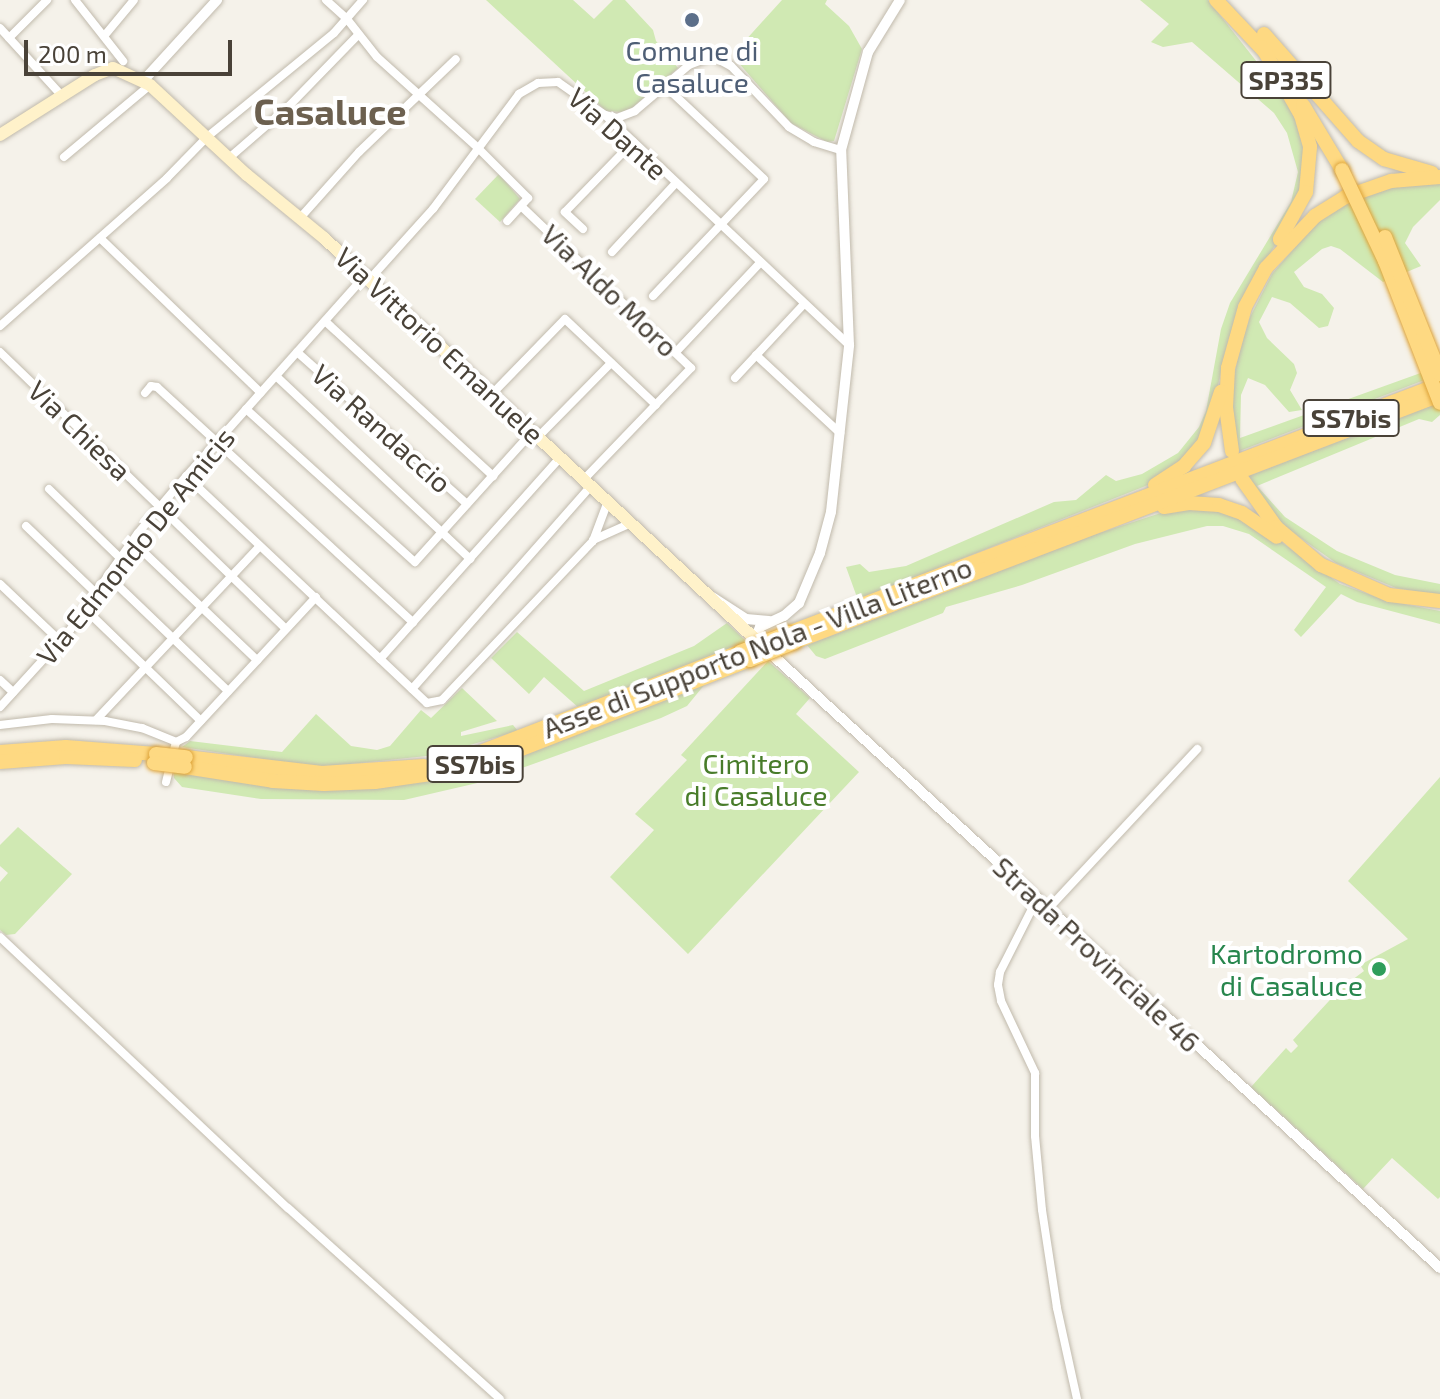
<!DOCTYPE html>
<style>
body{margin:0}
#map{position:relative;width:1440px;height:1399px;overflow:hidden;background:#f5f2ea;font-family:"Exo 2",sans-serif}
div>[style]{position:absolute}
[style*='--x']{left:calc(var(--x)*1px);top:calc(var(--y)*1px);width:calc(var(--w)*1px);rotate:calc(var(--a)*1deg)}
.green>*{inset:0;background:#d0e9b3}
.roads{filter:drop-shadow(0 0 2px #c1baac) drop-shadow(0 0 2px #c1baac)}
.minor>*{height:8px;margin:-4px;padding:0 4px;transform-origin:4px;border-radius:4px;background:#fff}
.tertiary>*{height:10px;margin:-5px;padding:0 5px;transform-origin:5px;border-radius:5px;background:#fff}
.secondary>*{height:12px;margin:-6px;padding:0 6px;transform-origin:6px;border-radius:6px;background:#fff2ca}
.trunk>*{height:14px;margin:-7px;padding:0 7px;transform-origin:7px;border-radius:7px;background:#fed982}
.bridges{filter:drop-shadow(0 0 2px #dea43a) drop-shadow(0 0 2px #dea43a)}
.trunk-bridge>*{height:14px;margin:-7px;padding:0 7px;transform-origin:7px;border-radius:7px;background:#fed982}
.dots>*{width:22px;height:22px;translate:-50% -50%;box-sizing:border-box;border:4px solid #fff;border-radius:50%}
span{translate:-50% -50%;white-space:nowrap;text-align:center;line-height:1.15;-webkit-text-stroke:8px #fff;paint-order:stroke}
.shield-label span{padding:2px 6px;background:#fff;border:2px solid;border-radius:6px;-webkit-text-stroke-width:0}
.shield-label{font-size:26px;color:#494238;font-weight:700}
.service-label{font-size:28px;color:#4e5e75}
.street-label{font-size:28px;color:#494238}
.park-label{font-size:28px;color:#487c2a}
.leisure-label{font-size:28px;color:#27864d}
.right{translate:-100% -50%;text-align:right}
.district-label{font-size:36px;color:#6c604f;font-weight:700}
.scale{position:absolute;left:24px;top:40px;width:208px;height:36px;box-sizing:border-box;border:4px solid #494238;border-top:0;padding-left:10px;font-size:24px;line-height:28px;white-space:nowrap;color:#494238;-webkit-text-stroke:6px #fff;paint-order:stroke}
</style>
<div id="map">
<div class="green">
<i style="clip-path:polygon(486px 0,573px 0,594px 19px,613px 0,625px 0,653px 30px,656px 41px,678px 68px,633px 107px,622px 112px,606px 111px)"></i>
<i style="clip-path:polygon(782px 0,827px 0,825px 4px,849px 26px,862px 49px,834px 141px,827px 142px,791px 123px,737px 61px,743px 43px)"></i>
<i style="clip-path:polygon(1140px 0,1208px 0,1280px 91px,1301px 129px,1308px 166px,1289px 223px,1253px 281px,1229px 338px,1208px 428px,1168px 474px,1148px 485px,858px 600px,846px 567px,860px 564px,869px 572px,906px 566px,1054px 502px,1076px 500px,1106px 475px,1116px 481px,1142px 474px,1178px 453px,1199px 427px,1206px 411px,1221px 329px,1230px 303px,1291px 202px,1298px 172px,1287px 133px,1274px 113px,1192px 42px,1163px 47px,1151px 42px,1169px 24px)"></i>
<i style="clip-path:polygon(499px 174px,520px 199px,500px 222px,475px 199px)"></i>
<i style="clip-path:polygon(1421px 183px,1440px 184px,1440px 200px,1413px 227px,1405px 243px,1421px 266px,1383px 282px,1340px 249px,1331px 246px,1322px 249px,1294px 272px,1304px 287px,1322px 294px,1334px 308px,1328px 326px,1319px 328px,1290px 303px,1272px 297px,1259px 322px,1267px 338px,1294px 364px,1297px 373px,1290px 390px,1302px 410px,1289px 412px,1265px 385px,1248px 378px,1241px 395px,1240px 438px,1440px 366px,1440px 374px,1237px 452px,1233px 428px,1233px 383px,1239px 350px,1250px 317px,1272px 274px,1321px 217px,1374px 189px)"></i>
<i style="clip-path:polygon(1440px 402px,1440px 415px,1432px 422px,1419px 419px,1257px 486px,1285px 517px,1337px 551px,1395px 575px,1440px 584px,1440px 595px,1396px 588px,1336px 563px,1288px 529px,1268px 510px,1246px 477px)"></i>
<i style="clip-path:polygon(1213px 507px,1263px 529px,1340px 584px,1388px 601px,1440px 611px,1440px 624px,1357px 602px,1341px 594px,1301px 637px,1294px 630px,1326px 587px,1249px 534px,1223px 526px,1207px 526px,1135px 544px,1022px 585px,946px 607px,943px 613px,825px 659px,816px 656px,807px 645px,1084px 538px,1173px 509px)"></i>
<i style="clip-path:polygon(727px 623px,747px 642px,579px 708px,544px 677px,529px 694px,491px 658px,517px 632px,584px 691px,694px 646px)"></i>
<i style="clip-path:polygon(768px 661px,810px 698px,796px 714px,859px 772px,688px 954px,610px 877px,654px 830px,635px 814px,687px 760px,681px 755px)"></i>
<i style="clip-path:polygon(705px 684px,687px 706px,661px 718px,486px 781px,404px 800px,261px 799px,182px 787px,174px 778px,174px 772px,273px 787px,396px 785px)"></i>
<i style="clip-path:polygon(462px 688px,497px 721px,461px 732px,461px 736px,513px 725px,518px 731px,436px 755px,331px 766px,309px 766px,182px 747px,190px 741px,282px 752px,316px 714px,351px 746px,377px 750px,390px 746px,421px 710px,431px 718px)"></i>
<i style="clip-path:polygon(1440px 777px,1440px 1197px,1438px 1199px,1392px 1158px,1363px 1189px,1251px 1087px,1286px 1048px,1291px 1053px,1298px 1046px,1293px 1040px,1340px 989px,1364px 971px,1360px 965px,1408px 939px,1348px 881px)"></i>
<i style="clip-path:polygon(18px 827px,72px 874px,15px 934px,6px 935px,0 930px,0 882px,8px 873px,0 866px,0 845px)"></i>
</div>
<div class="roads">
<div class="minor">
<i style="--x:75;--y:0;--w:78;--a:51.8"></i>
<i style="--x:326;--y:0;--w:28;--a:42"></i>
<i style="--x:347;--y:19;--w:48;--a:51.7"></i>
<i style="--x:377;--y:57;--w:136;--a:42"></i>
<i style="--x:478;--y:148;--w:71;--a:45"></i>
<i style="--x:528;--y:198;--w:31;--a:132"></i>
<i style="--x:0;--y:28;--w:92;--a:47.6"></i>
<i style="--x:105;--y:35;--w:45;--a:-50.4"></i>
<i style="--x:9;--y:38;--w:54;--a:-45"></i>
<i style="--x:605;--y:115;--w:12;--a:14"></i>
<i style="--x:617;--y:118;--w:19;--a:-21"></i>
<i style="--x:635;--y:111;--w:71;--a:-40.4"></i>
<i style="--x:689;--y:65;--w:25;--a:-21"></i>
<i style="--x:712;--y:56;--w:21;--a:28"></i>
<i style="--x:731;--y:66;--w:84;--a:46.4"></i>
<i style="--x:789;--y:127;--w:29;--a:31"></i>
<i style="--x:814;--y:142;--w:28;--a:17"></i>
<i style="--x:64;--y:157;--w:112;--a:-39.9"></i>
<i style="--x:229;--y:158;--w:79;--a:-40.9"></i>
<i style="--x:289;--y:106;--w:99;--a:-45.8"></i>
<i style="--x:521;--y:206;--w:235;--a:43.6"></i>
<i style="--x:691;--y:368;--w:154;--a:133.9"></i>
<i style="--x:300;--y:218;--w:89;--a:-48.2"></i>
<i style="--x:359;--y:152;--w:134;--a:-43.8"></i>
<i style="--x:583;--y:229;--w:25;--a:-137"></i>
<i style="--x:565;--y:212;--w:98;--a:-45.8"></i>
<i style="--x:100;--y:238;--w:223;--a:43.9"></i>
<i style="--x:612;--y:252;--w:93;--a:-47.2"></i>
<i style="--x:369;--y:280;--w:96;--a:-48"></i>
<i style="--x:433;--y:209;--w:144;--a:-53.2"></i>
<i style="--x:519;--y:94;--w:22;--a:-30"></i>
<i style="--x:538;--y:83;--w:20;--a:-3"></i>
<i style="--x:558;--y:82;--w:57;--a:35.1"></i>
<i style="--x:605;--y:115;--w:335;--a:43.3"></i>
<i style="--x:653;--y:296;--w:161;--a:-46.5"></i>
<i style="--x:764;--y:179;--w:136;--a:-136.8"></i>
<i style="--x:325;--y:321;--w:229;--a:42.7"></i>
<i style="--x:0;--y:326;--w:223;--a:-41.5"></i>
<i style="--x:167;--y:178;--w:57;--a:-45.7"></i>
<i style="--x:207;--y:137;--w:164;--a:-39.3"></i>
<i style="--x:334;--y:33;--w:44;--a:-48.7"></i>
<i style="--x:0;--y:352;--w:398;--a:44.1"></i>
<i style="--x:297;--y:352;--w:228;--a:41.8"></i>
<i style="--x:676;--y:352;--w:122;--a:-46.7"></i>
<i style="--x:756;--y:355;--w:115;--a:42.9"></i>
<i style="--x:276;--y:376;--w:267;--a:43.3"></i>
<i style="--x:735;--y:378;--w:101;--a:-47"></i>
<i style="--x:145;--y:393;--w:9;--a:-49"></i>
<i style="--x:151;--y:386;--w:6;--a:9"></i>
<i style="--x:157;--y:387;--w:348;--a:42.6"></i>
<i style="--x:491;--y:395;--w:106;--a:-45.8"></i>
<i style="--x:565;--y:319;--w:125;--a:43.4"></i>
<i style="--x:246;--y:409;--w:228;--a:42.2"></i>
<i style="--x:415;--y:562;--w:175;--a:-48"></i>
<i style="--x:538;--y:437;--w:104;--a:-45.4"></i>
<i style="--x:186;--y:476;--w:331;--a:43.3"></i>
<i style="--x:427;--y:703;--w:15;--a:-11"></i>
<i style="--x:442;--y:700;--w:219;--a:-46.5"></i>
<i style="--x:593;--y:541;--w:43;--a:-69.4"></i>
<i style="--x:49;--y:489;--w:100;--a:44.2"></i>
<i style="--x:26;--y:526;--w:98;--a:43.8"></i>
<i style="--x:593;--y:540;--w:42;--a:-24.1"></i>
<i style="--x:132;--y:541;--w:173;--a:43.6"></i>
<i style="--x:109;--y:577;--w:165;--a:43.8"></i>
<i style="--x:0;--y:584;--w:83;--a:43.5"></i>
<i style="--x:85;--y:609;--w:161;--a:44"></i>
<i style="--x:380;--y:659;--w:270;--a:-48.2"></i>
<i style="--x:0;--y:680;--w:18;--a:43"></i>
<i style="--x:412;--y:689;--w:271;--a:-48.6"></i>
<i style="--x:0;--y:707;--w:104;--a:-47.7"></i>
<i style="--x:70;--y:630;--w:118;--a:-55"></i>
<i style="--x:138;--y:533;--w:57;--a:-49.9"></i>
<i style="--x:175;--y:489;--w:285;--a:-48.3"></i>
<i style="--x:96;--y:720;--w:239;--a:-46.7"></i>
<i style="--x:0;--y:725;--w:52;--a:-6.6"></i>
<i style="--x:52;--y:719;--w:53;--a:2.2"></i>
<i style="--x:105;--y:721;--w:38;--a:11"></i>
<i style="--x:142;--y:728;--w:37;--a:22"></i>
<i style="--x:166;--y:782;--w:41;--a:-76"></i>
<i style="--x:176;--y:742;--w:11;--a:-27"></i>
<i style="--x:186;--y:737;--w:191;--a:-47.1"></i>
<i style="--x:1037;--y:899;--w:82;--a:116.9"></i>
<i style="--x:1000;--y:972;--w:13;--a:99"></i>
<i style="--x:998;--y:985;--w:16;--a:79"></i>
<i style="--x:1001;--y:1001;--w:80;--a:64.7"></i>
<i style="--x:1035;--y:1073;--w:63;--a:90"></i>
<i style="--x:1035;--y:1136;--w:74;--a:84.6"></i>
<i style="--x:1042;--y:1210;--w:99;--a:81.3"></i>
<i style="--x:1057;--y:1308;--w:93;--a:77.6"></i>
<i style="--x:1048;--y:909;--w:219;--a:-47"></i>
<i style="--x:0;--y:937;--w:395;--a:43.3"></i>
<i style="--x:288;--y:1208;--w:285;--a:42"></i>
</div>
<div class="tertiary">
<i style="--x:143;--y:81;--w:110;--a:-47.6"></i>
<i style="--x:712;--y:597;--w:40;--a:32.9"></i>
<i style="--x:746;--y:619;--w:23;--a:5"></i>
<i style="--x:755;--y:639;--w:13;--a:-67"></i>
<i style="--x:760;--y:627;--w:26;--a:-25"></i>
<i style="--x:784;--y:616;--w:20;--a:-41"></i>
<i style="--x:799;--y:603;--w:54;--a:-67.2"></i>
<i style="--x:820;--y:553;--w:42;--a:-75"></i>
<i style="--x:831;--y:512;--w:168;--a:-83.8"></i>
<i style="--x:849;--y:345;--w:195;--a:-92.3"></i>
<i style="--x:841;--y:150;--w:102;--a:-74.6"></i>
<i style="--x:868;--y:52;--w:61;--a:-58.4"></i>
<i style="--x:767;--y:650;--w:914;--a:42.56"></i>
</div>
<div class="secondary">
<i style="--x:0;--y:135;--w:112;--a:-32.3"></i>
<i style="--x:95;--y:75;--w:19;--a:-21"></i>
<i style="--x:113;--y:68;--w:41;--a:24.7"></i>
<i style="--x:150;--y:85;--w:132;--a:42.9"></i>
<i style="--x:247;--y:175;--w:99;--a:39.3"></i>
<i style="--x:324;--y:238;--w:589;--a:42.93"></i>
</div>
<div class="trunk">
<i style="--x:1216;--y:0;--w:71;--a:46.7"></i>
<i style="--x:1264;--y:34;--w:142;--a:48.7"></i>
<i style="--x:1358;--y:141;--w:32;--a:35"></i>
<i style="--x:1384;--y:159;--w:50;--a:16.3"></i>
<i style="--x:1262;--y:47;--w:78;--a:60.2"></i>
<i style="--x:1301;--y:115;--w:33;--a:74"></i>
<i style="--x:1310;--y:147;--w:45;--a:95.1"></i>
<i style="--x:1306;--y:192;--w:54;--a:119"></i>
<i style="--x:1303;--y:105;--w:76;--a:59"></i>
<i style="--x:1232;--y:451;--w:44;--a:-97.8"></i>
<i style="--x:1226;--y:407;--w:39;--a:-87"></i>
<i style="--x:1228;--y:368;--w:63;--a:-74.4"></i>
<i style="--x:1245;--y:307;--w:44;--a:-61.7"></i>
<i style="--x:1266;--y:268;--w:71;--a:-46.7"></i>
<i style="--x:1315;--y:216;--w:36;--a:-32"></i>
<i style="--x:1345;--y:197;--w:49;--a:-19.2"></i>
<i style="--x:1391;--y:181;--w:49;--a:-4.7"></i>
<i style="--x:1242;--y:479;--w:59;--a:54.7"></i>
<i style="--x:1276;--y:527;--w:59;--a:40.2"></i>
<i style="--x:1321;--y:565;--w:74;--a:23.8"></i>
<i style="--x:1389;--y:595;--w:51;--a:6.7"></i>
<i style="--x:1155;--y:485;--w:35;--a:-33"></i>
<i style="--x:1184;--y:466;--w:30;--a:-49"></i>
<i style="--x:1204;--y:443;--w:54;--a:-71.6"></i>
<i style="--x:1164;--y:507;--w:25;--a:-9"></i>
<i style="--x:1189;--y:503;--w:30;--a:4"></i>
<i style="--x:1219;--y:505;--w:24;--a:19"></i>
<i style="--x:1242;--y:513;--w:42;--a:34.4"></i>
<i style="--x:788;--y:633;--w:698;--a:-20.9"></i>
<i style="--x:795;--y:642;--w:691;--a:-20.95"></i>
<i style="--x:0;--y:752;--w:66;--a:-4.3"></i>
<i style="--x:66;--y:747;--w:90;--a:4.4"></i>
<i style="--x:475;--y:754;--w:284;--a:-21.1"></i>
<i style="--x:186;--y:757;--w:137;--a:6.7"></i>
<i style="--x:322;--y:773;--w:102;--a:-3.9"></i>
<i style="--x:0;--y:762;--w:66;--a:-4.3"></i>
<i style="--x:66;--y:757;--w:69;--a:2.5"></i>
<i style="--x:185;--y:767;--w:89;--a:9"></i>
<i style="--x:273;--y:781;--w:51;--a:3.4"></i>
<i style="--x:324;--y:784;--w:51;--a:-2.2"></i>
<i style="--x:375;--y:782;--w:77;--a:-8.2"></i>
<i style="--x:451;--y:771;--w:52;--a:-15.6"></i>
<i style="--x:501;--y:757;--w:267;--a:-21.3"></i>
</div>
</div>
<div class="bridges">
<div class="trunk-bridge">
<i style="--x:1342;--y:170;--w:101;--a:64.7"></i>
<i style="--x:1385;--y:261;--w:152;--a:68.8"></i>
<i style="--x:1385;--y:237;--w:148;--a:68.1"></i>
<i style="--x:740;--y:652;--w:52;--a:-21.6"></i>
<i style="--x:750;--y:660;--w:48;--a:-21.8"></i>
<i style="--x:156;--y:754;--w:30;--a:6"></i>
<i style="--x:154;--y:763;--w:31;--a:7"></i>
</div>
</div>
<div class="dots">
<i style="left:692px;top:20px;background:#5c6f8a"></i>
<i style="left:1379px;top:969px;background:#2e9e5b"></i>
</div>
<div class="shield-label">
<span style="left:1286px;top:80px">SP335</span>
<span style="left:1351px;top:418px">SS7bis</span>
<span style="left:475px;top:764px">SS7bis</span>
</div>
<div class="service-label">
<span style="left:692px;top:66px">Comune di<br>Casaluce</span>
</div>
<div class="street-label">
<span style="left:618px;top:133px;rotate:42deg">Via Dante</span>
<span style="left:610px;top:290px;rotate:44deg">Via Aldo Moro</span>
<span style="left:440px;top:345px;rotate:43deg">Via Vittorio Emanuele</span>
<span style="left:382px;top:428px;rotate:42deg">Via Randaccio</span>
<span style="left:80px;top:430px;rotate:44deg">Via Chiesa</span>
<span style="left:135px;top:546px;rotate:-51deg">Via Edmondo De Amicis</span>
<span style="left:757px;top:647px;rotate:-21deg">Asse di Supporto Nola - Villa Literno</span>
<span style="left:1097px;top:954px;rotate:43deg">Strada Provinciale 46</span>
</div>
<div class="park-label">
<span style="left:756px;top:779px">Cimitero<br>di Casaluce</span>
</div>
<div class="leisure-label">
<span class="right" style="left:1363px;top:969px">Kartodromo<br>di Casaluce</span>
</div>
<div class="district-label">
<span style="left:330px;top:111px">Casaluce</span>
</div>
<div class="scale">200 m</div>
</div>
